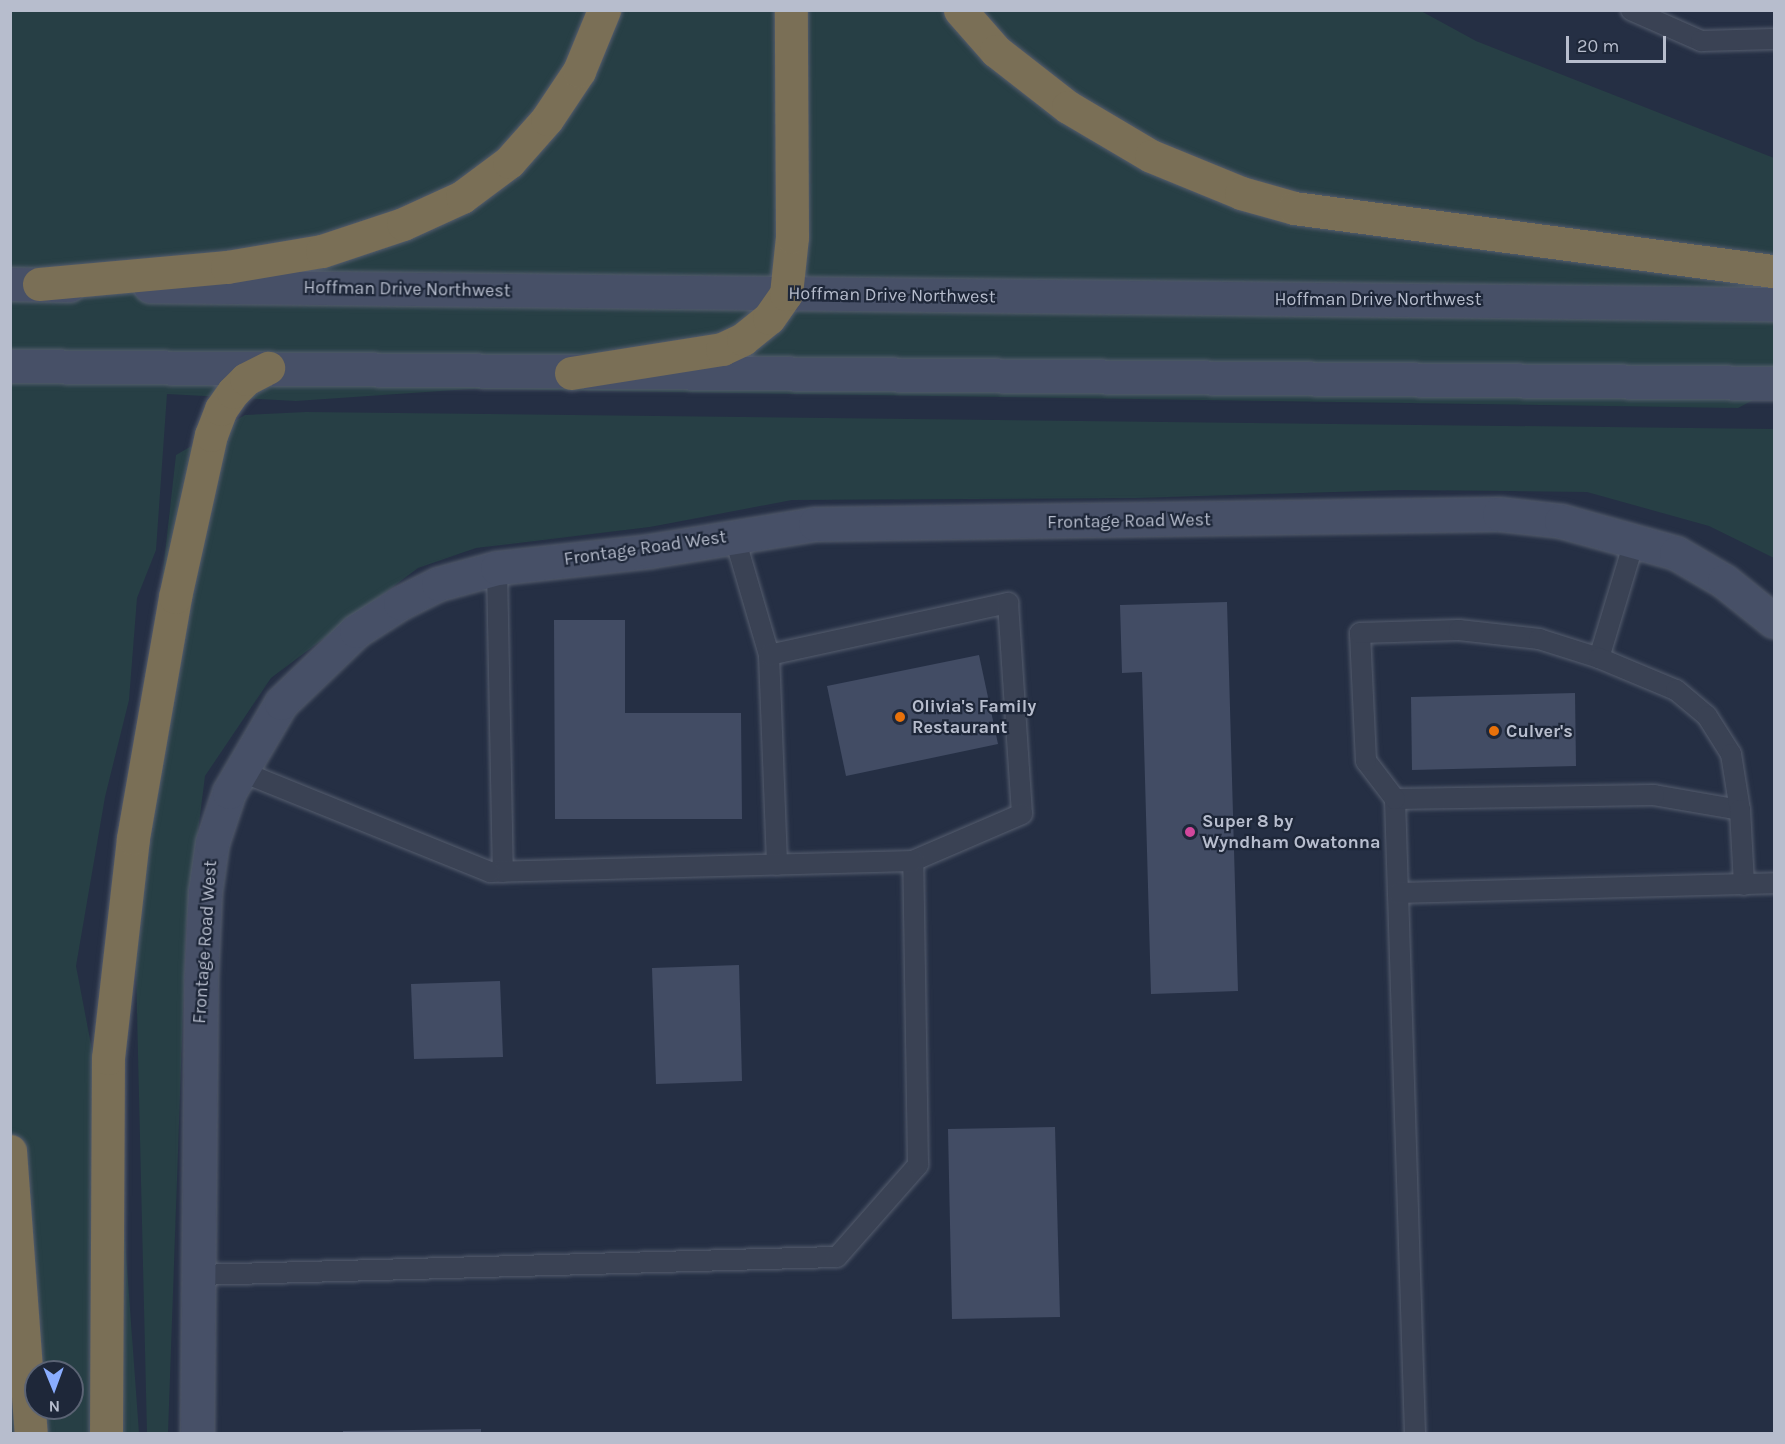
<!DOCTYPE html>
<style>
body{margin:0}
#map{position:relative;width:1785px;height:1444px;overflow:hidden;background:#252f44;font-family:Karla,sans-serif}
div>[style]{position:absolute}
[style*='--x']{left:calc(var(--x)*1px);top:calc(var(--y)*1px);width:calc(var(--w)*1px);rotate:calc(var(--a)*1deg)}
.green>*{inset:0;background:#273f45}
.building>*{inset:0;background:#424c64}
.roads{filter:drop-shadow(0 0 2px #555d6e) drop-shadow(0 0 2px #555d6e)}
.lane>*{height:20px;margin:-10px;padding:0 10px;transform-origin:10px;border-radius:10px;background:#3a4254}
.secondary>*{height:33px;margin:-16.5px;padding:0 16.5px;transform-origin:16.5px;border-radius:16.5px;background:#475067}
.highway>*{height:33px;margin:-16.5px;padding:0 16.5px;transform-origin:16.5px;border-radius:16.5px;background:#7a6f56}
.dots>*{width:16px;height:16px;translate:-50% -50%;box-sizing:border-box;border:3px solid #1e2739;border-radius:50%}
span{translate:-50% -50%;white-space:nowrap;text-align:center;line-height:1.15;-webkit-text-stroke:4.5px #1e2739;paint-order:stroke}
.street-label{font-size:18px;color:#b7bdcd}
.poi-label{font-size:18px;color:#b7bdcd;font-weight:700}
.left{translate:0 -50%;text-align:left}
.frame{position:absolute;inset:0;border:12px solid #b7bdcd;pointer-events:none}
.north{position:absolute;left:24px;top:1360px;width:60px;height:60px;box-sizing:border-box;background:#1e2739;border:2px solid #5b6374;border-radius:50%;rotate:179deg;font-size:16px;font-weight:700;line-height:24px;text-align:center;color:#b7bdcd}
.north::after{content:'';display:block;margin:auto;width:21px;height:27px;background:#8aadff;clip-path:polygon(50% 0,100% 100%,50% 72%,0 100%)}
.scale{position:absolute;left:1566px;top:36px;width:100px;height:27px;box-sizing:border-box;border:3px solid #b7bdcd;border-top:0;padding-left:8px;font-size:18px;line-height:21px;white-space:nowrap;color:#b7bdcd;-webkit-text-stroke:4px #1e2739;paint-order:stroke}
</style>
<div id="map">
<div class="green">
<i style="clip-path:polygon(evenodd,10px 11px,1421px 11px,1476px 41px,1774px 158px,1774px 389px,1738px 408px,470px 389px,296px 401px,167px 394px,156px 550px,137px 598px,129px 700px,105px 797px,76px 966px,123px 1212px,139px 1433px,11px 1433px,10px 11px,36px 1372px,72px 1372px,72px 1408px,36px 1408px,36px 1372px)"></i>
<i style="clip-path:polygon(306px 412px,1774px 429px,1774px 558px,1709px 526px,1587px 492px,1400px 490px,1135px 498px,792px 500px,650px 527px,476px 548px,418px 568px,271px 678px,205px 776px,186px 927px,168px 1433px,147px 1434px,135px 927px,149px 696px,176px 455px,245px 415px)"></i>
</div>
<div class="building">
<i style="clip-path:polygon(1227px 602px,1238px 991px,1151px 994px,1142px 672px,1122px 673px,1120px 605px)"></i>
<i style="clip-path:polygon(554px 620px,625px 620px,625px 713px,741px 713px,742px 819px,555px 819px)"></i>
<i style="clip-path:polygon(979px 655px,998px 744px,846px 776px,827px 686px)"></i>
<i style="clip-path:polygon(1575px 693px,1576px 766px,1412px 770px,1411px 697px)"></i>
<i style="clip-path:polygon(739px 965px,742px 1081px,656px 1084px,652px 968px)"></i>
<i style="clip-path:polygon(500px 981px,503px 1057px,414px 1059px,411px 984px)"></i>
<i style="clip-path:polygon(1055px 1127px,1060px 1317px,952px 1319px,948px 1129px)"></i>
<i style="clip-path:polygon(481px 1429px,481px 1434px,343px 1434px,343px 1431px)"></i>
</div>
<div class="roads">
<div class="lane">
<i style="--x:1631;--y:10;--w:77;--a:23.9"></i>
<i style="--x:1701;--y:41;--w:73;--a:-1.6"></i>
<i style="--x:734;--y:535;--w:125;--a:73.7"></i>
<i style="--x:769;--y:655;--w:210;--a:87.8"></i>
<i style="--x:497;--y:568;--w:304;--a:88.9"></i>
<i style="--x:769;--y:655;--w:245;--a:-12.3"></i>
<i style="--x:1008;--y:603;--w:211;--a:86.2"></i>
<i style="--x:1022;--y:814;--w:119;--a:156.7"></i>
<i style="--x:1599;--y:658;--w:124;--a:-73.2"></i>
<i style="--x:1395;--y:799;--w:94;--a:88.2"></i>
<i style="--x:1740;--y:810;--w:87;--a:-170.1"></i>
<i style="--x:1654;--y:795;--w:259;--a:179.1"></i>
<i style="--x:1395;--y:799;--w:48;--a:-127.3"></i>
<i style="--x:1366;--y:761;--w:128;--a:-92.7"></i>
<i style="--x:1360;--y:633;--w:99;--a:-1.7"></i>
<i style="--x:1459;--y:630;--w:81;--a:6.4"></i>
<i style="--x:1539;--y:639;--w:63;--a:17.6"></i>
<i style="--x:1599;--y:658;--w:83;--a:22.6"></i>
<i style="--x:1676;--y:690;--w:40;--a:40"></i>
<i style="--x:1707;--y:716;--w:45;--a:57.7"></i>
<i style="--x:1731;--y:754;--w:57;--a:80.9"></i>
<i style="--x:1740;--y:810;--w:75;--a:86.9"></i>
<i style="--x:199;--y:1275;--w:638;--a:-1.62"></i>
<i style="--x:837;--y:1257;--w:123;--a:-48.6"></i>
<i style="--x:918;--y:1165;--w:304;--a:-90.9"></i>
<i style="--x:913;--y:861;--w:423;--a:178.5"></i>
<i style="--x:490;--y:872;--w:270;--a:-158"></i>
<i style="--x:1415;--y:1434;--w:541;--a:-91.8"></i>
<i style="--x:1398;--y:893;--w:376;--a:-1.5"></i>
</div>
<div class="secondary">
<i style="--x:10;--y:284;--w:59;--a:1"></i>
<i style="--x:150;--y:286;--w:1624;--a:0.64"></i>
<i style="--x:10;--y:366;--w:1764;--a:0.55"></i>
<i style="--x:197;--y:1434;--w:457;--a:-89.5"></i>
<i style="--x:201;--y:977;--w:85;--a:-87.3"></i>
<i style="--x:205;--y:892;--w:49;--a:-81.9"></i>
<i style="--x:212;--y:843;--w:54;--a:-71.6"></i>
<i style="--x:229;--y:792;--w:103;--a:-59.7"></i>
<i style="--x:281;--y:703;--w:104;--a:-43.8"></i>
<i style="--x:356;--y:631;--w:52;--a:-32.5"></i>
<i style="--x:400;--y:603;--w:42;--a:-26.6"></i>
<i style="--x:438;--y:584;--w:61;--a:-15.2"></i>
<i style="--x:497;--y:568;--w:154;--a:-6.3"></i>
<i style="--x:650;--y:551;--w:167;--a:-9.3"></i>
<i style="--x:815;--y:524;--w:684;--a:-0.84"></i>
<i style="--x:1499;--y:514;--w:62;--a:6.4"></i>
<i style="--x:1561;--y:521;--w:119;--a:15.5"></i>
<i style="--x:1676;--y:553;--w:56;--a:30.3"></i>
<i style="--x:1724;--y:581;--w:64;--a:38.7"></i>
</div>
<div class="highway">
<i style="--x:960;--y:10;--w:55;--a:48.7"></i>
<i style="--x:996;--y:51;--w:91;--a:37.9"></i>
<i style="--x:1068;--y:107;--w:96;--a:30.6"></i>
<i style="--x:1151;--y:156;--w:97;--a:22.3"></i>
<i style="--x:1241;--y:193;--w:55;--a:15.8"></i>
<i style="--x:1294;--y:208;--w:484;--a:7.5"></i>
<i style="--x:39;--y:284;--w:189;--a:-5.2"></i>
<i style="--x:227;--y:267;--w:96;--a:-9.6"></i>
<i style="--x:322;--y:251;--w:85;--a:-18.4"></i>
<i style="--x:403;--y:224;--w:65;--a:-24.6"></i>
<i style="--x:462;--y:197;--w:59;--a:-36.7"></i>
<i style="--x:509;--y:162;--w:57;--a:-48.5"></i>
<i style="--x:547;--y:119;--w:58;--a:-56.3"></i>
<i style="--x:579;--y:71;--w:66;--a:-67.7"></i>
<i style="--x:571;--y:373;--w:153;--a:-9"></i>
<i style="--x:722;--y:349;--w:23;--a:-25"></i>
<i style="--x:743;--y:339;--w:33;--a:-39"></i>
<i style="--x:769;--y:318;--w:29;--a:-55"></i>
<i style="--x:786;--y:294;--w:57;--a:-84"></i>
<i style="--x:792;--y:237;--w:227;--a:-90.3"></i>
<i style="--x:10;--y:1151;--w:284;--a:85.8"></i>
<i style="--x:106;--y:1434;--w:376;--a:-89.7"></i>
<i style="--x:108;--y:1058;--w:221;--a:-83.5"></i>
<i style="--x:133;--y:838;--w:245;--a:-80.1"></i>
<i style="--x:175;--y:597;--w:166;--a:-77.5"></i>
<i style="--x:211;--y:435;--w:28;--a:-69"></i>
<i style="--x:221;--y:409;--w:21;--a:-55"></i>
<i style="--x:233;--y:392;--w:18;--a:-45"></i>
<i style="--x:246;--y:379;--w:25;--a:-27"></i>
</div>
</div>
<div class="dots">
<i style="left:900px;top:717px;background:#e8710a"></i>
<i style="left:1494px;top:731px;background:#e8710a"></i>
<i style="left:1190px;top:832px;background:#d1479c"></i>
</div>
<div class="street-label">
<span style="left:407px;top:289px;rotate:1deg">Hoffman Drive Northwest</span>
<span style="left:892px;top:295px;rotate:1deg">Hoffman Drive Northwest</span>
<span style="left:1378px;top:299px">Hoffman Drive Northwest</span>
<span style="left:1129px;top:521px;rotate:-1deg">Frontage Road West</span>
<span style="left:645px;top:548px;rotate:-8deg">Frontage Road West</span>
<span style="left:205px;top:942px;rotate:-86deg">Frontage Road West</span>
</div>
<div class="poi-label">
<span class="left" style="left:912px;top:717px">Olivia's Family<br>Restaurant</span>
<span class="left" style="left:1506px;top:731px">Culver's</span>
<span class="left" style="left:1202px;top:832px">Super 8 by<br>Wyndham Owatonna</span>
</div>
<div class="frame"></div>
<div class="north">N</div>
<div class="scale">20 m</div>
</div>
